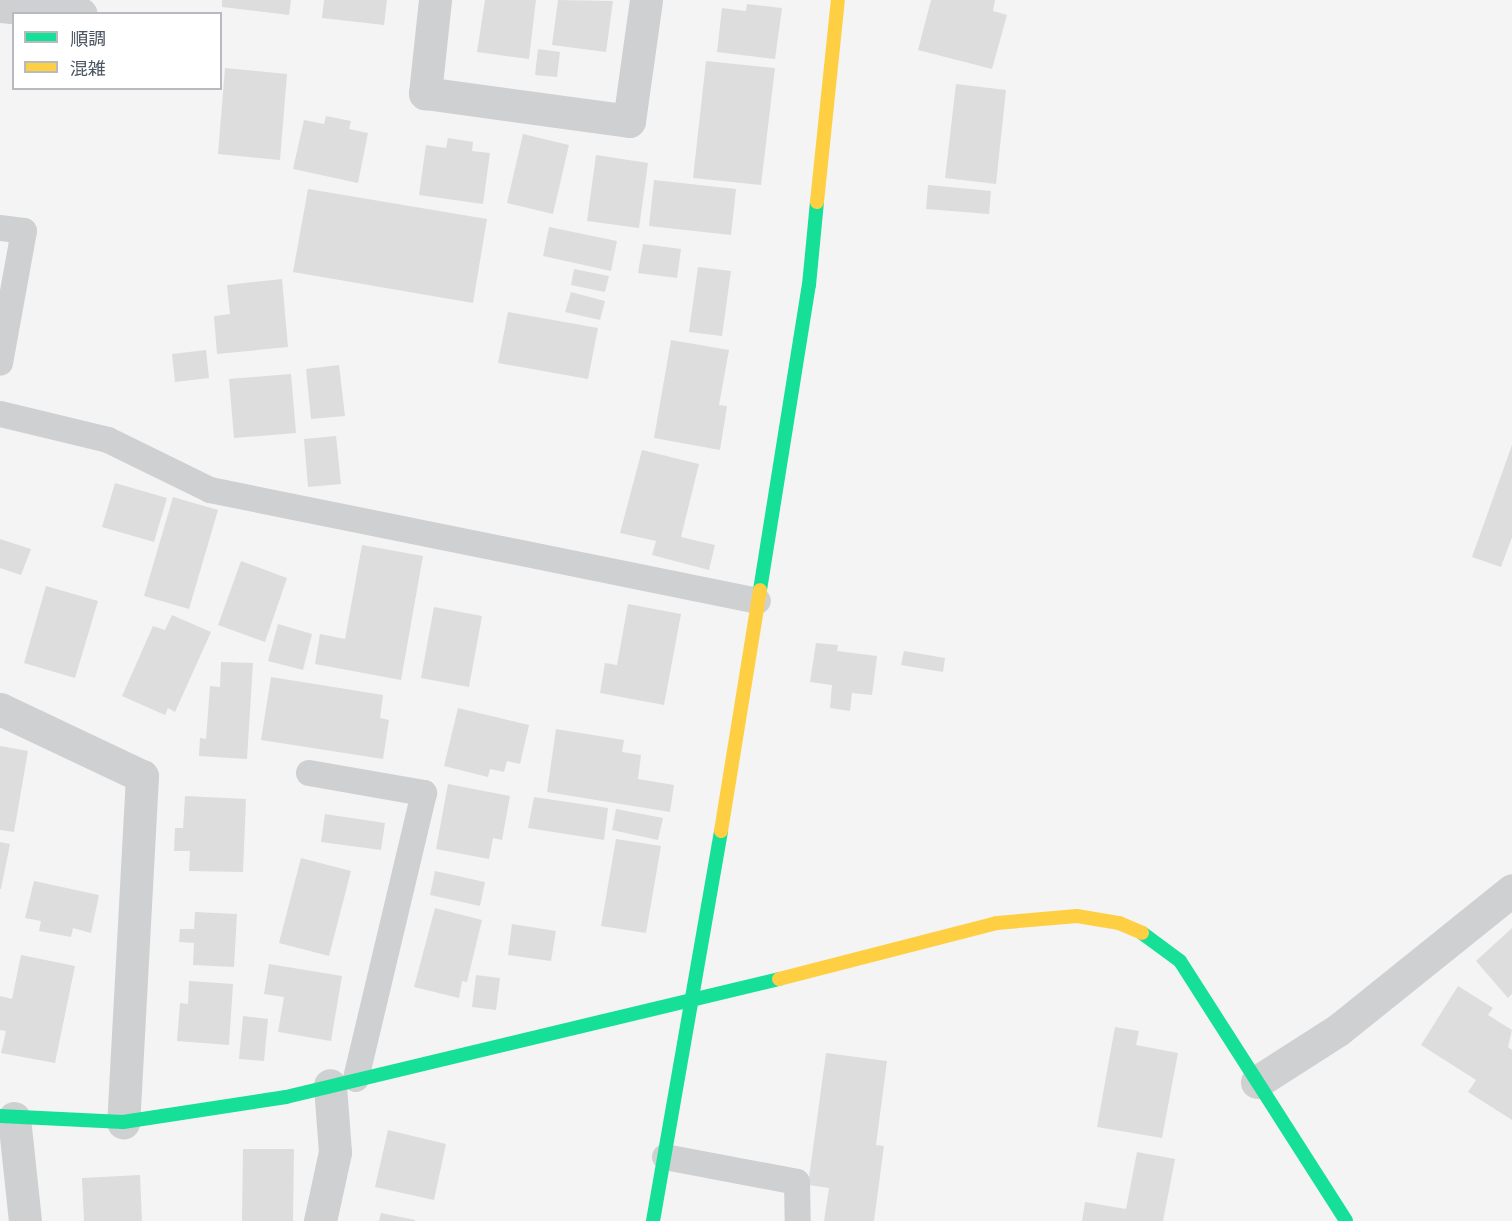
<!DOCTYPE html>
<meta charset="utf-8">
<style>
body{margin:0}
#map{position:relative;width:1512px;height:1221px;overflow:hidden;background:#f4f4f4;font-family:Lato,"Noto Sans JP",sans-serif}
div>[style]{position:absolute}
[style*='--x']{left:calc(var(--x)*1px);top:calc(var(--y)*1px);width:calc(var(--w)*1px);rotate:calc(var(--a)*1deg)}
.building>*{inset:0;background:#ddddde}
.lane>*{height:26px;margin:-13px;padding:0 13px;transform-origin:13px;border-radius:13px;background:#ced0d2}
.street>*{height:33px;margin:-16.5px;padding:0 16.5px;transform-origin:16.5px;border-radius:16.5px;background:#ced0d2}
.fast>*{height:14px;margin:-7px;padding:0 7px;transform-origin:7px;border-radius:7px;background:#16e098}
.slow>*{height:14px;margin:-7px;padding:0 7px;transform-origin:7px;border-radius:7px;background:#ffcf43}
span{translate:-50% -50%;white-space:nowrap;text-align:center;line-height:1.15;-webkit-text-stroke:5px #fff;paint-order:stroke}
.legend{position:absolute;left:12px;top:12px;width:210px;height:78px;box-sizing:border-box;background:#fff;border:2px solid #b7bbc0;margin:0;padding:8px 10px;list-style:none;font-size:18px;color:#4a5661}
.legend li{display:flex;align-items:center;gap:12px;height:30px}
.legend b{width:30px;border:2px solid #b7bbc0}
</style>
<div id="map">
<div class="building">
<i style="clip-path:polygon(222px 0,291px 0,289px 15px,222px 7px)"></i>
<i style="clip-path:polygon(324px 0,387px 0,384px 25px,322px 18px)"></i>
<i style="clip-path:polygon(485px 0,536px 0,529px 59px,477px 52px)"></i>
<i style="clip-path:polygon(558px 0,613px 1px,606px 52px,552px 45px)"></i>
<i style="clip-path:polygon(931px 0,995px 0,993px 11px,1007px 15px,992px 69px,918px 50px)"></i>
<i style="clip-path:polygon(747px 4px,782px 8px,775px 59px,717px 52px,722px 8px,746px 11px)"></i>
<i style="clip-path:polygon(538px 49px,560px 52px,557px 77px,535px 75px)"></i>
<i style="clip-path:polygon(706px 61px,775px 68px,761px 185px,693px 178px)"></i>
<i style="clip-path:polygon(225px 68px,287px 74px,280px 160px,218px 154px)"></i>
<i style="clip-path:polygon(956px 84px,1006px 90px,996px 184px,945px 178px)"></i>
<i style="clip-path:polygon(326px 116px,351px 121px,349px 129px,368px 133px,358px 183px,293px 169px,304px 120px,324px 124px)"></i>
<i style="clip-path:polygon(523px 134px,569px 145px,553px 214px,507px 203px)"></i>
<i style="clip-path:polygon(448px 138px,473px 142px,472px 151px,490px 153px,483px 204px,419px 195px,426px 145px,446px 148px)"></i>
<i style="clip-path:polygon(596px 155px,648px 163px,639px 228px,587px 221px)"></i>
<i style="clip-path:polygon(654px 180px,736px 189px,731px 235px,649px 226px)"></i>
<i style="clip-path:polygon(928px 185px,991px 191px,989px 214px,926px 209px)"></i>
<i style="clip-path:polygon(308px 189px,487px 219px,473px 303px,293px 272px)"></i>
<i style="clip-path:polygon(549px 227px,617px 241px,611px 271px,543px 256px)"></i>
<i style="clip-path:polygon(643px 244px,681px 249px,677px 278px,638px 273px)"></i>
<i style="clip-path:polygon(698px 267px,731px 271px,722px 336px,689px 332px)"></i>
<i style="clip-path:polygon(574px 269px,609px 276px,605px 292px,571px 285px)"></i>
<i style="clip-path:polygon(282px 279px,288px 347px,217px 354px,214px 316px,230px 314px,227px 285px)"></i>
<i style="clip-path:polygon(571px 292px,605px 301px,600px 320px,565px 312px)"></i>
<i style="clip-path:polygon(508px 312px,598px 328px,588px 379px,498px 363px)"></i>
<i style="clip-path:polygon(671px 340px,729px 350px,719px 405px,727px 406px,720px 450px,654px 438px)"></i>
<i style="clip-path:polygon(206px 350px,209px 378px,175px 382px,172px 354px)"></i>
<i style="clip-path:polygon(339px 365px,345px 416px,311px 419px,306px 369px)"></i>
<i style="clip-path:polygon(291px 374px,296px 433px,234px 438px,229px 379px)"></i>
<i style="clip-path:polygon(336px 436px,341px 484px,308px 487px,304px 439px)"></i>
<i style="clip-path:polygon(1512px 445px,1512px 537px,1501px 567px,1472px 557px)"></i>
<i style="clip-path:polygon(642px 450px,699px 464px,681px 537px,715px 545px,709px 570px,652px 555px,656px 541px,620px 533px)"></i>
<i style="clip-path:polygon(115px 483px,167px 498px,154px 542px,102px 527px)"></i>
<i style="clip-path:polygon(173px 497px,218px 510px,189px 609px,144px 596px)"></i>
<i style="clip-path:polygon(0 539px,31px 549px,21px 575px,0 568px)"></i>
<i style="clip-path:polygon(362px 545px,423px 556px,401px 680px,315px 664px,320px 634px,345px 639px)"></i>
<i style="clip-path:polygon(241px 561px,287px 578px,265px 642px,218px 625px)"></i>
<i style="clip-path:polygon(46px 586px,98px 601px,75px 678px,24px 663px)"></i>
<i style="clip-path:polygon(628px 604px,681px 614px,664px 705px,600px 693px,605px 663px,617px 665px)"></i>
<i style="clip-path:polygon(434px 607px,482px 616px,469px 687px,421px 678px)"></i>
<i style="clip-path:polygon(172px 615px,211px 632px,175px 712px,168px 708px,165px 715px,122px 696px,153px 626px,165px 630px)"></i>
<i style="clip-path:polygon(278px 624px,312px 634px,303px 670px,268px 661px)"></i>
<i style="clip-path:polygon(816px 643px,838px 645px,837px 651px,877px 656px,872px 695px,852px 693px,850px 711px,830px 708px,832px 685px,810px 682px)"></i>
<i style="clip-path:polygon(904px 651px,945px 658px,943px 672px,901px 665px)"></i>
<i style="clip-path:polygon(221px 662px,253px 663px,247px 759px,199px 756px,200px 738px,206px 739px,210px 686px,220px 687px)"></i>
<i style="clip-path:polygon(271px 677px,383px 695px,380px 718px,389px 720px,383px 759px,261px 740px)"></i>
<i style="clip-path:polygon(458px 708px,529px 725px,520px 764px,507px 761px,504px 772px,490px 769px,488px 777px,444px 766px)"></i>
<i style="clip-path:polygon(556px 729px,624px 740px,622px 752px,641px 755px,638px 779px,674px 785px,670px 812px,547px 792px)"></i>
<i style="clip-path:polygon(0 746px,28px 751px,14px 832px,0 830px)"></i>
<i style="clip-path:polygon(448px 784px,510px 796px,502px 840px,493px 838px,489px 859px,436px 849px)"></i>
<i style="clip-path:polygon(185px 796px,246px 799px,243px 872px,189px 871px,190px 851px,174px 851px,175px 828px,183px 828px)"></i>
<i style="clip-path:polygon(534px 797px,608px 808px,604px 840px,528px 828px)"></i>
<i style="clip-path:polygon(616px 809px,663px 818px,658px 840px,612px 830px)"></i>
<i style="clip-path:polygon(325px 814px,385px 823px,381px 850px,321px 842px)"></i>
<i style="clip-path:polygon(616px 839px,661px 846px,646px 933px,601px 926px)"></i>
<i style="clip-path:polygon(0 842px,10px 844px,1px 889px,0 889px)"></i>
<i style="clip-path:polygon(301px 858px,351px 871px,329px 956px,279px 943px)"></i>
<i style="clip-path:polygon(435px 871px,485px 882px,480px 906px,430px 895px)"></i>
<i style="clip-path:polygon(34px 881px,99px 895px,91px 933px,73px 928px,71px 937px,39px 931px,41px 921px,25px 918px)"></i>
<i style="clip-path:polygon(435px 908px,482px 920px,467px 982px,462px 981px,459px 998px,414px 987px)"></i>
<i style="clip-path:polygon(195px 912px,237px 914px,234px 967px,193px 965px,194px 943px,179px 942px,180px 929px,194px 929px)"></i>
<i style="clip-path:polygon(512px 924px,556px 931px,551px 961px,508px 955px)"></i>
<i style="clip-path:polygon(1512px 928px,1512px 994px,1508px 998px,1476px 961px)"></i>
<i style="clip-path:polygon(21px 955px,75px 966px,55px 1063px,1px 1053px,6px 1031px,0 1030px,0 996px,12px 999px)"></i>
<i style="clip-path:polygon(269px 964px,342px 976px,331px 1041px,278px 1032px,284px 997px,264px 994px)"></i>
<i style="clip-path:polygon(476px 975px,500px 978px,496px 1010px,472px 1007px)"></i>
<i style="clip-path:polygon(189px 981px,233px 984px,229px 1045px,177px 1041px,180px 1003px,188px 1004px)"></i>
<i style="clip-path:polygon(1458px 986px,1493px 1008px,1488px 1015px,1512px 1030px,1508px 1047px,1512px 1050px,1512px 1120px,1468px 1092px,1476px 1080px,1421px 1045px)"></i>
<i style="clip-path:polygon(243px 1016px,268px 1019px,264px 1061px,239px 1059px)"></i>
<i style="clip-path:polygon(1115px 1027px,1139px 1031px,1136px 1045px,1178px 1053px,1162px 1138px,1097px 1127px)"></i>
<i style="clip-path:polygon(826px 1053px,887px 1061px,876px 1145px,884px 1146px,874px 1221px,824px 1221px,829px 1188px,808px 1185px)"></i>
<i style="clip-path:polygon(388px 1130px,446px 1144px,434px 1200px,375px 1187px)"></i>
<i style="clip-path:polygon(243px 1149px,294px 1149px,293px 1221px,242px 1221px)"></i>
<i style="clip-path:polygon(1137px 1152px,1175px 1159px,1163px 1221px,1082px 1221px,1085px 1202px,1126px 1209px)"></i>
<i style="clip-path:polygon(140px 1175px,142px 1221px,84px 1221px,82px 1178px)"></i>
<i style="clip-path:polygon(381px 1213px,415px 1220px,415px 1221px,379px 1221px)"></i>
</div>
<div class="lane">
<i style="--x:0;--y:228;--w:24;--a:7"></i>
<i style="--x:24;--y:231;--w:134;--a:100.3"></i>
<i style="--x:0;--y:414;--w:111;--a:13.5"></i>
<i style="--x:108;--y:440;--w:114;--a:26.1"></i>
<i style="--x:210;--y:490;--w:559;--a:11.45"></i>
<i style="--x:309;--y:773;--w:117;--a:9.9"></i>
<i style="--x:424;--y:793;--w:294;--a:103.4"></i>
<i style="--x:665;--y:1157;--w:134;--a:10.7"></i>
<i style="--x:797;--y:1182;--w:39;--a:89"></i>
</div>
<div class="street">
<i style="--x:435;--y:0;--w:94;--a:96.1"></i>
<i style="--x:425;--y:93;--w:206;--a:7.8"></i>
<i style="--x:629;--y:121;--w:122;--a:-82"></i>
<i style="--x:0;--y:6;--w:81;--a:5.6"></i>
<i style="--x:0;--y:709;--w:157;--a:25.3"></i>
<i style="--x:142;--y:776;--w:347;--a:93.1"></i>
<i style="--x:1257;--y:1082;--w:96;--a:-32.7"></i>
<i style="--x:1338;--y:1030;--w:223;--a:-38.8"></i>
<i style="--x:14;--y:1118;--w:104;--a:83.9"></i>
<i style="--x:320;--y:1221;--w:71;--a:-77.7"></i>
<i style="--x:335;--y:1152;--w:67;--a:-94.3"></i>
</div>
<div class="fast">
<i style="--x:760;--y:590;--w:309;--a:-80.9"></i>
<i style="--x:809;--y:285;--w:83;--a:-84.5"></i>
<i style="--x:1142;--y:933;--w:47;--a:36.4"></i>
<i style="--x:1180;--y:961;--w:308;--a:57.4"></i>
<i style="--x:0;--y:1116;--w:123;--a:2.8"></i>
<i style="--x:123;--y:1122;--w:165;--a:-8.7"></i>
<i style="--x:286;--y:1097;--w:507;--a:-13.46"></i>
<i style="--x:653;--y:1221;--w:396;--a:-80.1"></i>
</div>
<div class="slow">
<i style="--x:817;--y:202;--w:203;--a:-84.1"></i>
<i style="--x:721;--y:831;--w:244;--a:-80.8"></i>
<i style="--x:779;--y:979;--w:225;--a:-14.4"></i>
<i style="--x:997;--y:923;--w:80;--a:-5"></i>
<i style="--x:1077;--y:916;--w:43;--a:9.5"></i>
<i style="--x:1119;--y:923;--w:25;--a:23"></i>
</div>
<ul class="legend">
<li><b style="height:8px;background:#16e098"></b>順調</li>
<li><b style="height:8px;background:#ffcf43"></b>混雑</li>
</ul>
</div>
